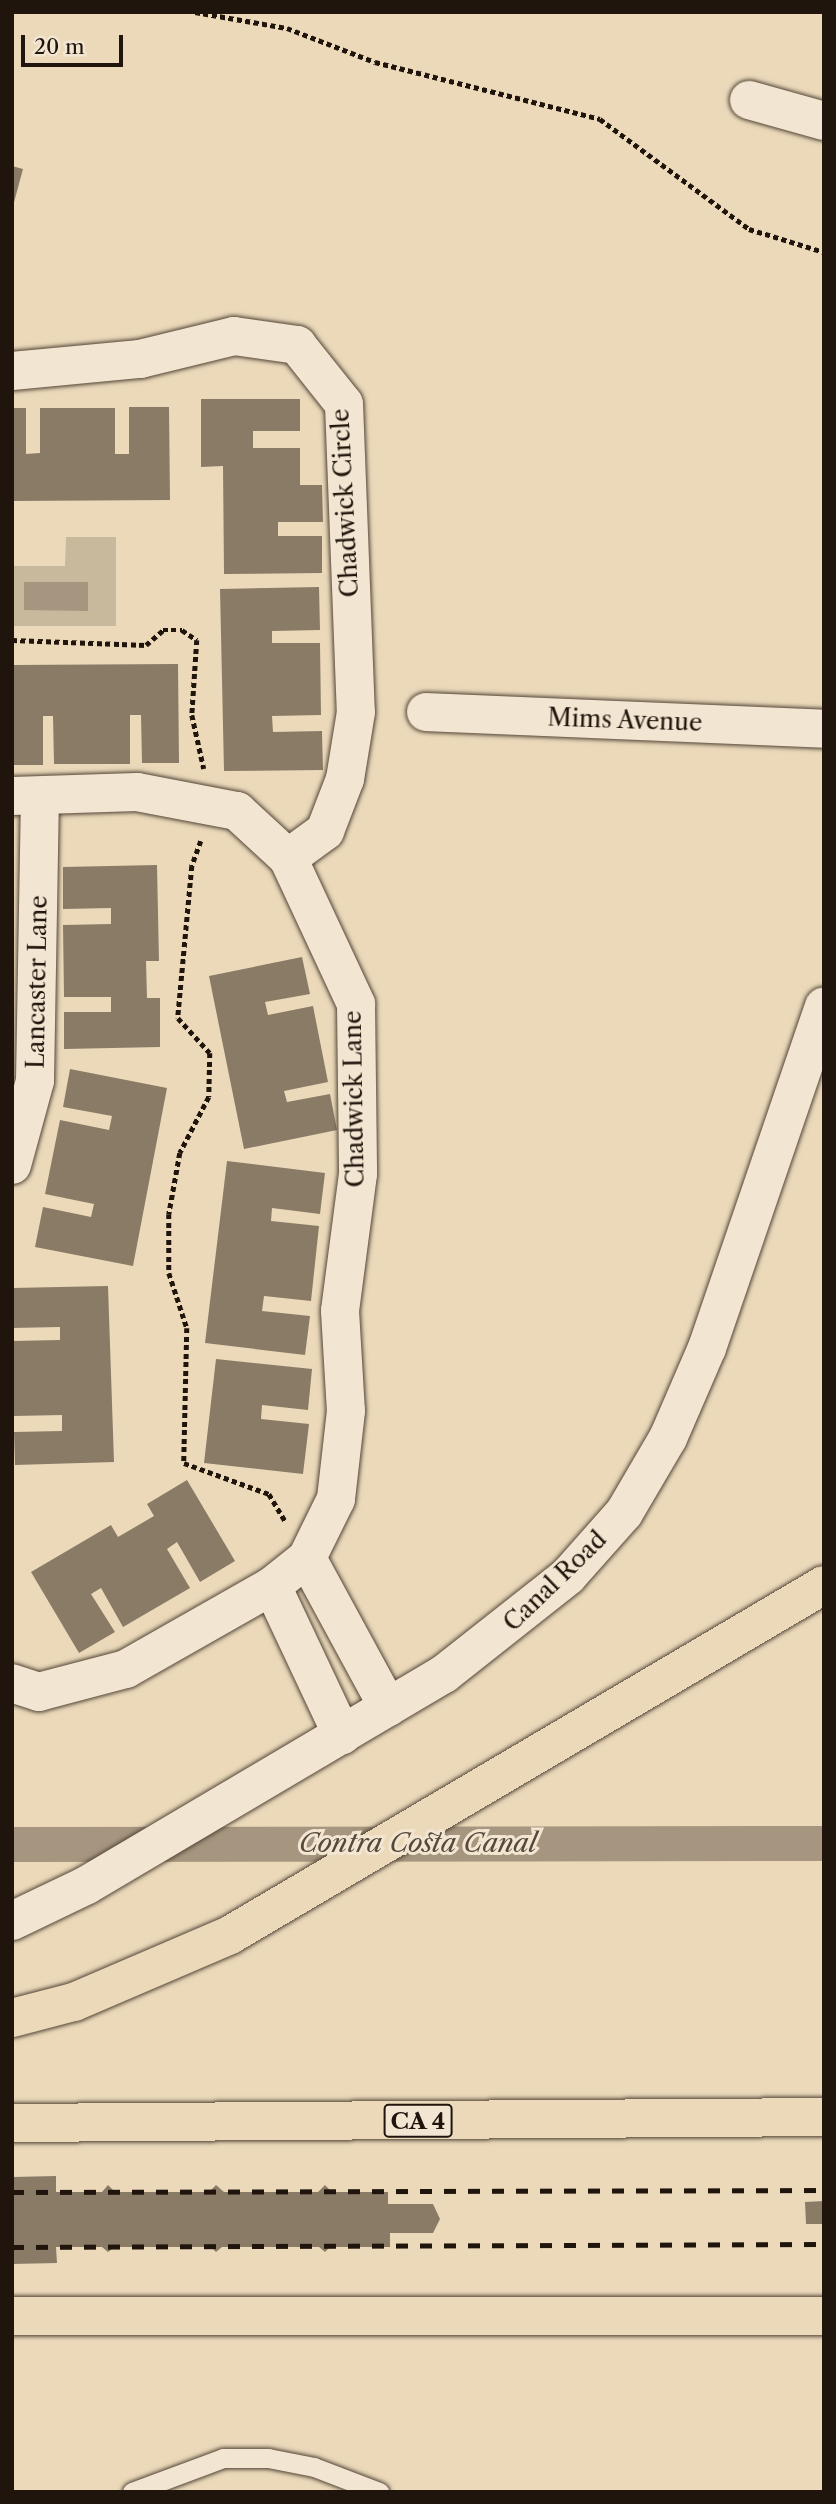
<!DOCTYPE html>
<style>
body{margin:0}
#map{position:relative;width:836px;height:2504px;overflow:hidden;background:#ebd9ba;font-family:"Libre Caslon Text",serif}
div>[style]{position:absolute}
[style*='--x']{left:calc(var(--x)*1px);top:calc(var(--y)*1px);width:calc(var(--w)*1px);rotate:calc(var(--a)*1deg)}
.green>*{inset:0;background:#c8b89c}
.water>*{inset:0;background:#a6967f}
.canal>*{height:35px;margin:-17.5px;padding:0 17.5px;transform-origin:17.5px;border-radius:17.5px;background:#a6967f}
.building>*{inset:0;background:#8a7b66}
.path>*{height:4.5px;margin-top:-2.25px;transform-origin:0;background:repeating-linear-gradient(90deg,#20150c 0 5px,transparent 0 8.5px)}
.roads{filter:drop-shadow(0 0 2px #534638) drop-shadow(0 0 2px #534638)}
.service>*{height:19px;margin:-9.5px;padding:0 9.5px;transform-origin:9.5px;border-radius:9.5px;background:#f2e6d2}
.minor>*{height:38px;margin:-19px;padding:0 19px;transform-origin:19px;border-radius:19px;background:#f2e6d2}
.tertiary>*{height:38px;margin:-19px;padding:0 19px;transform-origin:19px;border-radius:19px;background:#f2e6d2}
.motorway>*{height:38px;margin:-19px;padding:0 19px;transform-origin:19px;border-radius:19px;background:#ebd9ba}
.rail>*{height:5px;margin-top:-2.5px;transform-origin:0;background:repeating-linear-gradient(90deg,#20150c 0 12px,transparent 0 24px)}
span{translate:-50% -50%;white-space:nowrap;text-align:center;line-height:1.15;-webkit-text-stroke:6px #f2e6d2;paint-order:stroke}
.shield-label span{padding:2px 5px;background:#f2e6d2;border:2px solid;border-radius:5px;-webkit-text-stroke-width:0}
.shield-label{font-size:23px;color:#20150c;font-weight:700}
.street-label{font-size:24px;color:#20150c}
.water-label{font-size:26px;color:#56493a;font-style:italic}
.frame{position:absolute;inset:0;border:14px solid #20150c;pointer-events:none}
.scale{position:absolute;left:21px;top:35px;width:102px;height:32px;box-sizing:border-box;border:4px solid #20150c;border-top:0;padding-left:9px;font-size:21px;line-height:24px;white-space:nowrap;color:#20150c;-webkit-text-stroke:5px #f2e6d2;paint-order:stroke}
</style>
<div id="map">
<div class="green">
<i style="clip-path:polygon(66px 537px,116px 537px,116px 626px,12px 626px,12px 566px,65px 566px)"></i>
</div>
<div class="water">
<i style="clip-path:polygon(24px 582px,88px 582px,88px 611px,24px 610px)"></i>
</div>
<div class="canal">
<i style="--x:12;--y:1844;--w:812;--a:-0.07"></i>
</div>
<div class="building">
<i style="clip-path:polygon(12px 166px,23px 169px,13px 206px,12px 206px)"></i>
<i style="clip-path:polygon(201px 399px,300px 399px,300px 431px,253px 431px,253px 448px,300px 448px,300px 485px,322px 485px,323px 522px,278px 522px,278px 536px,322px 536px,322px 573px,224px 574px,223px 466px,201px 467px)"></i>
<i style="clip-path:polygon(129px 407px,169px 407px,170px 500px,12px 501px,12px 408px,26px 408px,26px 454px,40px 453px,40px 408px,115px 408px,115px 454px,129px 454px)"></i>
<i style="clip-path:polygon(319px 587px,320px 630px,272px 631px,272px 643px,320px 643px,321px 715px,272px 716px,273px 732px,322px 731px,323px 770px,224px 771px,220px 589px)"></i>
<i style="clip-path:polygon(178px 664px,179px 763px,142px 763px,141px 715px,130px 715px,130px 764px,54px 764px,53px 716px,43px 716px,43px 765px,12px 765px,12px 665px)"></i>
<i style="clip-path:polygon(157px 865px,159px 961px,146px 961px,147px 998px,160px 998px,160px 1047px,64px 1049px,64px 1012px,111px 1012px,111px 997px,64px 997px,63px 925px,111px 924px,111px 908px,63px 909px,63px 867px)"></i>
<i style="clip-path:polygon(302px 957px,310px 994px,265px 1002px,268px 1015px,313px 1006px,328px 1082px,284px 1091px,287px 1102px,330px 1094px,337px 1130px,244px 1149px,209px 976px)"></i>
<i style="clip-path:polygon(70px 1069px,167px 1088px,133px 1266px,35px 1247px,43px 1207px,91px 1217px,94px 1204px,45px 1194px,60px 1120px,109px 1130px,112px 1116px,63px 1107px)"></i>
<i style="clip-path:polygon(227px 1161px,325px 1173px,320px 1214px,272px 1208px,271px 1221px,319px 1226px,311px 1301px,264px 1296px,262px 1311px,310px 1316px,305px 1355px,205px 1343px)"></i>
<i style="clip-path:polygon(108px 1286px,114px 1462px,15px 1465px,14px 1432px,62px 1431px,62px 1415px,14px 1416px,12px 1341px,60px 1340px,60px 1327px,12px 1328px,12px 1288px)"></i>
<i style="clip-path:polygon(216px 1359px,312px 1369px,308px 1410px,262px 1405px,261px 1419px,309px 1424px,303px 1474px,204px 1463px)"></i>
<i style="clip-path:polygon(187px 1480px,235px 1561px,200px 1582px,177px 1542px,167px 1549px,190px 1588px,123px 1627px,101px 1588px,91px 1594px,115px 1632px,79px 1653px,31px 1572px,111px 1525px,118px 1537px,154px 1516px,147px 1504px)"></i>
<i style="clip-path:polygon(56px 2176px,56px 2192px,102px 2192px,108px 2185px,115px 2192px,209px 2192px,216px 2185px,224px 2192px,318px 2192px,325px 2185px,332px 2192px,388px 2192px,388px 2204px,433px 2204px,440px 2219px,433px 2233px,390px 2233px,390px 2247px,330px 2247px,325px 2252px,319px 2247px,222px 2247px,216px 2252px,211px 2247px,115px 2247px,108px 2252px,102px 2247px,56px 2247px,57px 2263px,12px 2264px,12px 2177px)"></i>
<i style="clip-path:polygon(824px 2201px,824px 2224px,806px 2224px,805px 2202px)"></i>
</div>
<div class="path">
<i style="--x:195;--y:12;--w:93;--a:9.9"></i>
<i style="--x:287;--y:28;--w:94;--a:21.1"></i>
<i style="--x:375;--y:62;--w:232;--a:14.2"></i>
<i style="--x:600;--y:119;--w:185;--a:36.4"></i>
<i style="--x:749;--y:229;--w:78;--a:17"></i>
<i style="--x:12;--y:640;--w:134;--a:2.1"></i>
<i style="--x:146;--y:645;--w:23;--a:-41"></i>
<i style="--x:163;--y:630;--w:19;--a:0"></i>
<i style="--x:182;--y:630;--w:18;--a:34"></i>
<i style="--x:197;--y:640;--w:75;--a:93.8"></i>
<i style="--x:192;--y:715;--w:55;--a:77.5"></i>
<i style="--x:201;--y:841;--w:27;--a:110"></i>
<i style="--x:192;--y:866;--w:153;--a:95.3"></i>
<i style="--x:178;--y:1018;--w:47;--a:47.6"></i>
<i style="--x:210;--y:1053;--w:44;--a:91.3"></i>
<i style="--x:209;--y:1097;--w:63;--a:117.4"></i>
<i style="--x:180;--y:1153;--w:62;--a:100.2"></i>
<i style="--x:169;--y:1214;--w:59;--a:90"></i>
<i style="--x:169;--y:1273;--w:58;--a:71.9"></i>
<i style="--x:187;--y:1328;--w:135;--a:91.3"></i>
<i style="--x:184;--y:1463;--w:90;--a:20"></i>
<i style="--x:269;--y:1494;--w:31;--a:59"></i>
</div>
<div class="roads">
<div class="service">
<i style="--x:132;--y:2492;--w:97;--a:-20.5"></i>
<i style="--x:223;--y:2458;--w:45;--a:0"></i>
<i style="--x:268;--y:2458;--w:47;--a:11.1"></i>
<i style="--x:314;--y:2467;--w:70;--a:21"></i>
</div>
<div class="minor">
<i style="--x:749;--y:100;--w:78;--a:15.6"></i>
<i style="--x:12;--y:371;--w:129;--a:-5.4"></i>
<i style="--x:140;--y:359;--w:97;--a:-13.7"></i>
<i style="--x:234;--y:336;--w:64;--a:8.1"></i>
<i style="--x:297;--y:345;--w:75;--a:51.5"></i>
<i style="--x:344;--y:404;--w:308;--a:87.8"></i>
<i style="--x:356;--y:712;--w:68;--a:99.3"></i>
<i style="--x:345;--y:779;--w:56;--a:111"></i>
<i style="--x:325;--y:831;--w:46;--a:143.9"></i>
<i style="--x:426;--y:712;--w:398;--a:2.4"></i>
<i style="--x:12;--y:796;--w:125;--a:-1.8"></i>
<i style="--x:137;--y:792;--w:102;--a:10.8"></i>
<i style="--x:237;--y:811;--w:69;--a:42.7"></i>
<i style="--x:288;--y:858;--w:161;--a:65"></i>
<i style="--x:356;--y:1004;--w:170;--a:89.3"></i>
<i style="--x:358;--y:1174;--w:138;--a:97.5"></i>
<i style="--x:340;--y:1311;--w:100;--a:86.6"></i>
<i style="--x:346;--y:1411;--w:89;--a:96.5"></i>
<i style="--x:336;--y:1499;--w:66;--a:116.2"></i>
<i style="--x:307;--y:1558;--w:45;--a:141.3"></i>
<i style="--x:272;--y:1586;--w:168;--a:150.4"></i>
<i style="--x:126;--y:1669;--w:90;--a:165.2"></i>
<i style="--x:39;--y:1692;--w:28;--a:-162"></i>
<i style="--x:12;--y:1165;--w:87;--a:-74.7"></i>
<i style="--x:35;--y:1081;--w:284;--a:-89"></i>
<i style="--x:307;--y:1558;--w:170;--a:61.5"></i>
<i style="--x:272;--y:1586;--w:165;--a:64.8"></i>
</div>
<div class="tertiary">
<i style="--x:12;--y:1921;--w:83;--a:-25.6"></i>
<i style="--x:87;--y:1885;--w:415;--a:-30.6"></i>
<i style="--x:444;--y:1674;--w:158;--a:-38.3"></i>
<i style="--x:568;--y:1576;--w:84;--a:-48.4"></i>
<i style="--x:624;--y:1513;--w:87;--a:-59.6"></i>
<i style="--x:668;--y:1438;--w:98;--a:-66.6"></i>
<i style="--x:707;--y:1348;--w:361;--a:-71.1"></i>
</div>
<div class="motorway">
<i style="--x:12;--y:2018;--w:64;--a:-14.5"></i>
<i style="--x:74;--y:2002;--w:170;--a:-23.2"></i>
<i style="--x:230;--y:1935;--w:689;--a:-30.51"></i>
<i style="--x:12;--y:2123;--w:812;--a:-0.42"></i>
<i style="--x:12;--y:2316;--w:812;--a:0"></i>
</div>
</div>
<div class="rail">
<i style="--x:12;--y:2192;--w:812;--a:-0.14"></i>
<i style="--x:12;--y:2247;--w:812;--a:-0.21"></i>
</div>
<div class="shield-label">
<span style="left:418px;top:2121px">CA 4</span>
</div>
<div class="street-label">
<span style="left:345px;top:503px;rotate:-93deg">Chadwick Circle</span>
<span style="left:625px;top:720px;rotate:2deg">Mims Avenue</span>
<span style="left:37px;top:982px;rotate:-89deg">Lancaster Lane</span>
<span style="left:354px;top:1099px;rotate:-91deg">Chadwick Lane</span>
<span style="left:555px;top:1581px;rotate:-44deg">Canal Road</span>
</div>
<div class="water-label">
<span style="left:418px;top:1844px">Contra Costa Canal</span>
</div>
<div class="frame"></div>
<div class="scale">20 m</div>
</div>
